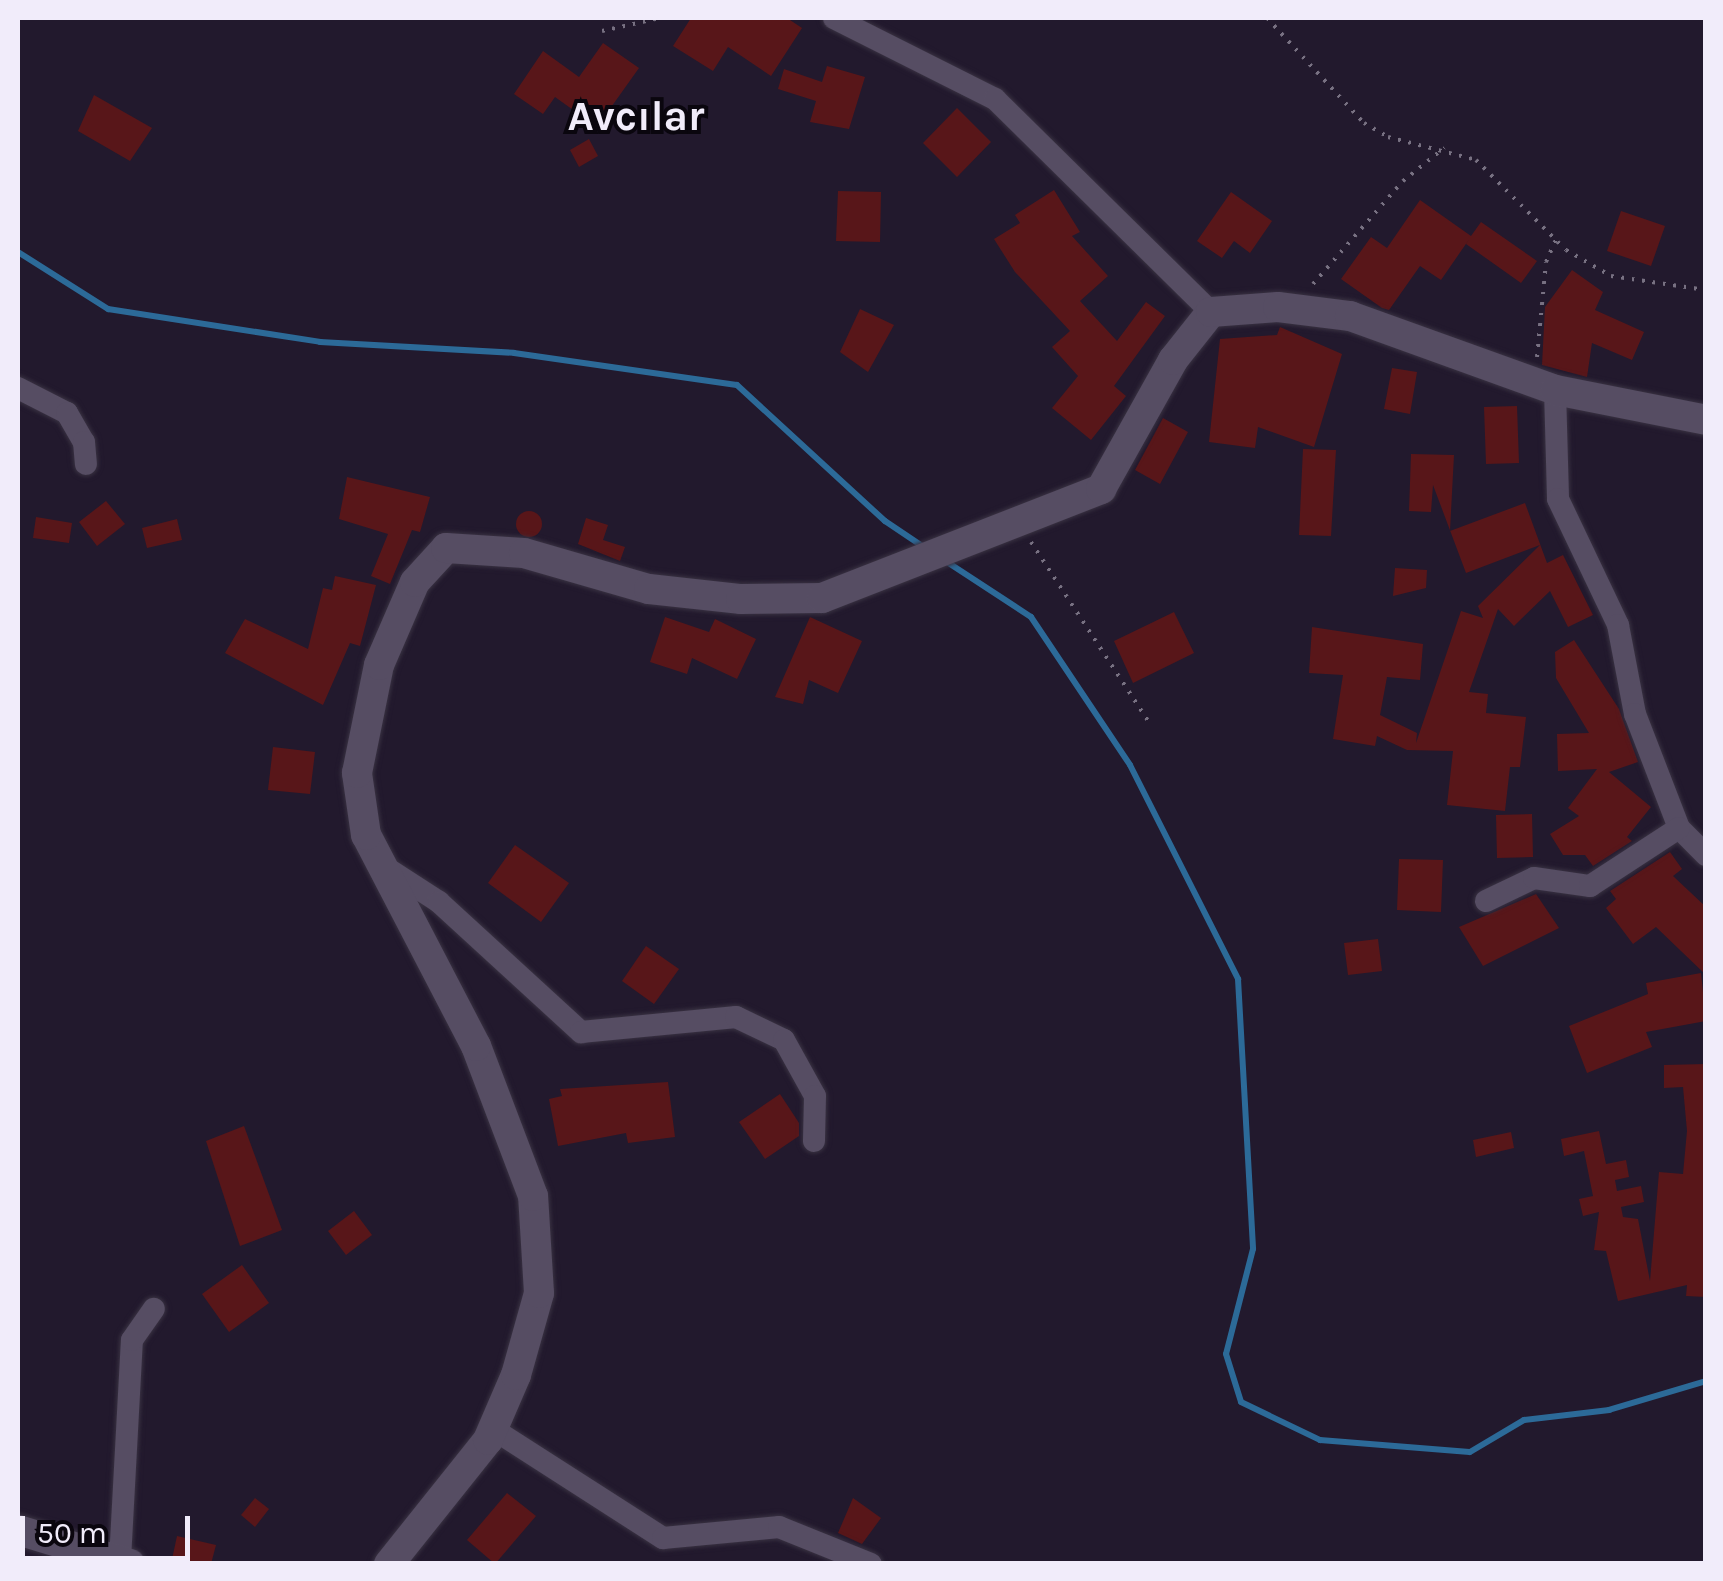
<!DOCTYPE html>
<meta charset="utf-8">
<style>
body{margin:0}
#map{position:relative;width:1723px;height:1581px;overflow:hidden;background:#22192d;font-family:Karla,sans-serif}
div>[style]{position:absolute}
[style*='--x']{left:calc(var(--x)*1px);top:calc(var(--y)*1px);width:calc(var(--w)*1px);rotate:calc(var(--a)*1deg)}
.stream>*{height:6px;margin:-3px;padding:0 3px;transform-origin:3px;border-radius:3px;background:#2c6a98}
.building>*{inset:0;background:#581619}
.round{border-radius:50%}
.path>*{height:4px;margin-top:-2px;transform-origin:0;background:repeating-linear-gradient(90deg,#787182 0 2.5px,transparent 0 10.5px)}
.roads{filter:drop-shadow(0 0 2px #393242) drop-shadow(0 0 2px #393242)}
.minor>*{height:22px;margin:-11px;padding:0 11px;transform-origin:11px;border-radius:11px;background:#564d63}
.tertiary>*{height:30px;margin:-15px;padding:0 15px;transform-origin:15px;border-radius:15px;background:#564d63}
span{translate:-50% -50%;white-space:nowrap;text-align:center;line-height:1.15;-webkit-text-stroke:8px #0a060e;paint-order:stroke}
.quarter-label{font-size:42px;color:#f1ecfa;font-weight:700}
.frame{position:absolute;inset:0;border:20px solid #f1ecfa;pointer-events:none}
.scale{position:absolute;left:20px;top:1516px;width:170px;height:45px;box-sizing:border-box;border:5px solid #f1ecfa;border-top:0;padding-left:12px;font-size:30px;line-height:35px;white-space:nowrap;color:#f1ecfa;-webkit-text-stroke:8px #0a060e;paint-order:stroke}
</style>
<div id="map">
<div class="stream">
<i style="--x:18;--y:252;--w:107;--a:32.3"></i>
<i style="--x:108;--y:309;--w:215;--a:8.8"></i>
<i style="--x:320;--y:342;--w:194;--a:3.2"></i>
<i style="--x:514;--y:353;--w:225;--a:8.2"></i>
<i style="--x:737;--y:385;--w:201;--a:42.6"></i>
<i style="--x:885;--y:521;--w:48;--a:34"></i>
<i style="--x:944;--y:560;--w:104;--a:33.2"></i>
<i style="--x:1031;--y:617;--w:178;--a:56.2"></i>
<i style="--x:1130;--y:765;--w:240;--a:63.2"></i>
<i style="--x:1238;--y:979;--w:270;--a:86.8"></i>
<i style="--x:1253;--y:1249;--w:108;--a:104.4"></i>
<i style="--x:1226;--y:1354;--w:50;--a:72.6"></i>
<i style="--x:1241;--y:1402;--w:88;--a:25.7"></i>
<i style="--x:1320;--y:1440;--w:150;--a:4.6"></i>
<i style="--x:1470;--y:1452;--w:63;--a:-30.7"></i>
<i style="--x:1524;--y:1420;--w:86;--a:-6.7"></i>
<i style="--x:1609;--y:1410;--w:101;--a:-16.6"></i>
</div>
<div class="building">
<i style="clip-path:polygon(691px 18px,787px 18px,802px 28px,771px 76px,728px 47px,713px 71px,673px 46px)"></i>
<i style="clip-path:polygon(603px 43px,639px 68px,597px 127px,555px 97px,543px 114px,514px 94px,543px 51px,579px 77px)"></i>
<i style="clip-path:polygon(827px 66px,865px 77px,849px 129px,810px 122px,816px 101px,778px 89px,784px 69px,822px 82px)"></i>
<i style="clip-path:polygon(94px 95px,152px 128px,130px 161px,78px 131px)"></i>
<i style="clip-path:polygon(957px 108px,991px 142px,957px 177px,923px 143px)"></i>
<i style="clip-path:polygon(589px 139px,598px 156px,579px 167px,570px 150px)"></i>
<i style="clip-path:polygon(1054px 190px,1080px 232px,1072px 236px,1108px 276px,1080px 301px,1117px 341px,1146px 302px,1165px 316px,1114px 386px,1126px 396px,1091px 440px,1052px 408px,1078px 376px,1052px 347px,1070px 331px,1015px 272px,994px 239px,1020px 223px,1015px 215px)"></i>
<i style="clip-path:polygon(838px 191px,881px 192px,880px 242px,836px 241px)"></i>
<i style="clip-path:polygon(1231px 192px,1272px 221px,1250px 253px,1234px 241px,1222px 258px,1197px 241px)"></i>
<i style="clip-path:polygon(1420px 200px,1471px 236px,1481px 222px,1537px 261px,1521px 283px,1466px 244px,1470px 238px,1441px 280px,1420px 266px,1389px 310px,1382px 308px,1341px 279px,1371px 237px,1387px 248px)"></i>
<i style="clip-path:polygon(1621px 211px,1665px 226px,1651px 266px,1607px 251px)"></i>
<i style="clip-path:polygon(1572px 270px,1603px 292px,1595px 310px,1644px 332px,1632px 360px,1592px 343px,1587px 377px,1542px 365px,1545px 307px)"></i>
<i style="clip-path:polygon(860px 309px,894px 325px,868px 372px,840px 352px)"></i>
<i style="clip-path:polygon(1280px 327px,1342px 354px,1314px 447px,1258px 427px,1255px 448px,1209px 442px,1220px 339px,1277px 335px)"></i>
<i style="clip-path:polygon(1392px 368px,1417px 372px,1410px 414px,1384px 409px)"></i>
<i style="clip-path:polygon(1517px 406px,1519px 463px,1486px 464px,1484px 407px)"></i>
<i style="clip-path:polygon(1163px 418px,1188px 432px,1160px 484px,1135px 470px)"></i>
<i style="clip-path:polygon(1303px 449px,1336px 450px,1331px 536px,1299px 535px)"></i>
<i style="clip-path:polygon(1411px 454px,1454px 455px,1450px 531px,1525px 503px,1547px 563px,1563px 555px,1593px 615px,1568px 627px,1550px 591px,1514px 626px,1498px 609px,1469px 692px,1488px 694px,1486px 713px,1526px 717px,1520px 767px,1510px 767px,1505px 811px,1447px 805px,1453px 751px,1407px 750px,1377px 736px,1375px 746px,1333px 739px,1343px 675px,1309px 673px,1312px 627px,1423px 644px,1420px 680px,1387px 677px,1380px 715px,1417px 733px,1416px 743px,1461px 611px,1483px 618px,1478px 606px,1540px 545px,1466px 573px,1433px 485px,1431px 512px,1409px 511px)"></i>
<i style="clip-path:polygon(347px 477px,430px 497px,420px 532px,412px 530px,390px 584px,371px 576px,388px 534px,339px 519px)"></i>
<i style="clip-path:polygon(106px 501px,125px 524px,97px 546px,79px 522px)"></i>
<i class="round" style="left:516px;top:511px;width:26px;height:26px"></i>
<i style="clip-path:polygon(36px 517px,72px 523px,69px 543px,33px 538px)"></i>
<i style="clip-path:polygon(586px 518px,608px 525px,603px 540px,625px 547px,620px 561px,578px 544px)"></i>
<i style="clip-path:polygon(177px 519px,182px 540px,147px 548px,142px 528px)"></i>
<i style="clip-path:polygon(1395px 568px,1427px 570px,1426px 588px,1393px 596px)"></i>
<i style="clip-path:polygon(335px 576px,376px 585px,360px 646px,350px 643px,323px 705px,225px 653px,245px 619px,308px 649px,323px 588px,332px 590px)"></i>
<i style="clip-path:polygon(1174px 612px,1194px 653px,1133px 683px,1114px 641px)"></i>
<i style="clip-path:polygon(665px 617px,709px 632px,715px 619px,756px 639px,737px 679px,692px 658px,687px 674px,650px 662px)"></i>
<i style="clip-path:polygon(810px 617px,862px 641px,838px 693px,809px 680px,803px 704px,775px 697px)"></i>
<i style="clip-path:polygon(1574px 640px,1619px 709px,1638px 762px,1609px 772px,1651px 807px,1627px 837px,1632px 841px,1593px 866px,1585px 855px,1563px 855px,1550px 834px,1579px 816px,1568px 808px,1597px 769px,1558px 771px,1557px 734px,1589px 733px,1556px 678px,1555px 652px)"></i>
<i style="clip-path:polygon(273px 747px,315px 752px,310px 794px,268px 790px)"></i>
<i style="clip-path:polygon(1532px 814px,1533px 857px,1497px 858px,1496px 815px)"></i>
<i style="clip-path:polygon(515px 845px,569px 883px,541px 922px,488px 883px)"></i>
<i style="clip-path:polygon(1670px 852px,1682px 869px,1673px 876px,1706px 907px,1706px 975px,1656px 927px,1633px 944px,1606px 908px,1616px 899px,1610px 891px)"></i>
<i style="clip-path:polygon(1399px 859px,1443px 860px,1441px 912px,1397px 910px)"></i>
<i style="clip-path:polygon(1536px 894px,1559px 928px,1483px 966px,1459px 927px)"></i>
<i style="clip-path:polygon(1378px 939px,1382px 971px,1348px 975px,1344px 943px)"></i>
<i style="clip-path:polygon(646px 946px,679px 969px,654px 1004px,622px 981px)"></i>
<i style="clip-path:polygon(1701px 973px,1706px 1021px,1646px 1032px,1652px 1047px,1587px 1073px,1569px 1026px,1648px 994px,1646px 983px)"></i>
<i style="clip-path:polygon(1706px 1064px,1706px 1297px,1686px 1296px,1687px 1285px,1618px 1301px,1606px 1251px,1594px 1250px,1599px 1212px,1583px 1216px,1579px 1199px,1593px 1196px,1584px 1151px,1564px 1156px,1561px 1139px,1599px 1131px,1606px 1164px,1626px 1160px,1629px 1177px,1615px 1180px,1617px 1191px,1641px 1186px,1644px 1202px,1621px 1207px,1623px 1217px,1638px 1219px,1650px 1281px,1659px 1172px,1683px 1174px,1687px 1131px,1683px 1087px,1664px 1088px,1664px 1065px)"></i>
<i style="clip-path:polygon(668px 1082px,675px 1137px,628px 1143px,626px 1133px,558px 1146px,549px 1099px,562px 1096px,560px 1089px)"></i>
<i style="clip-path:polygon(780px 1094px,799px 1123px,799px 1136px,765px 1159px,739px 1122px)"></i>
<i style="clip-path:polygon(244px 1126px,282px 1230px,240px 1246px,206px 1141px)"></i>
<i style="clip-path:polygon(1511px 1132px,1514px 1148px,1476px 1157px,1473px 1140px)"></i>
<i style="clip-path:polygon(354px 1211px,372px 1235px,346px 1255px,328px 1231px)"></i>
<i style="clip-path:polygon(242px 1265px,269px 1303px,229px 1332px,202px 1294px)"></i>
<i style="clip-path:polygon(507px 1493px,536px 1516px,495px 1564px,467px 1540px)"></i>
<i style="clip-path:polygon(255px 1498px,269px 1509px,255px 1527px,241px 1515px)"></i>
<i style="clip-path:polygon(853px 1498px,881px 1518px,862px 1544px,838px 1533px)"></i>
<i style="clip-path:polygon(177px 1536px,216px 1545px,211px 1564px,171px 1564px)"></i>
</div>
<div class="path">
<i style="--x:1267;--y:18;--w:143;--a:47.3"></i>
<i style="--x:1364;--y:123;--w:28;--a:30"></i>
<i style="--x:1388;--y:137;--w:91;--a:14.6"></i>
<i style="--x:1476;--y:160;--w:127;--a:45"></i>
<i style="--x:1566;--y:250;--w:52;--a:30"></i>
<i style="--x:1611;--y:276;--w:96;--a:8.4"></i>
<i style="--x:602;--y:31;--w:59;--a:-12.6"></i>
<i style="--x:1313;--y:284;--w:137;--a:-48.9"></i>
<i style="--x:1403;--y:181;--w:53;--a:-38.8"></i>
<i style="--x:1537;--y:357;--w:95;--a:-84.6"></i>
<i style="--x:1546;--y:262;--w:24;--a:-66"></i>
<i style="--x:1031;--y:542;--w:215;--a:56.8"></i>
</div>
<div class="roads">
<div class="minor">
<i style="--x:834;--y:18;--w:180;--a:26.7"></i>
<i style="--x:995;--y:99;--w:303;--a:44.6"></i>
<i style="--x:18;--y:388;--w:55;--a:27"></i>
<i style="--x:67;--y:413;--w:34;--a:60"></i>
<i style="--x:84;--y:442;--w:22;--a:85"></i>
<i style="--x:1555;--y:390;--w:109;--a:88.4"></i>
<i style="--x:1558;--y:499;--w:140;--a:64.5"></i>
<i style="--x:1618;--y:625;--w:91;--a:79.2"></i>
<i style="--x:1635;--y:714;--w:122;--a:68.9"></i>
<i style="--x:1679;--y:828;--w:38;--a:45"></i>
<i style="--x:385;--y:867;--w:64;--a:32.9"></i>
<i style="--x:439;--y:902;--w:193;--a:42.5"></i>
<i style="--x:581;--y:1032;--w:156;--a:-5.5"></i>
<i style="--x:736;--y:1017;--w:53;--a:25.6"></i>
<i style="--x:784;--y:1040;--w:64;--a:61"></i>
<i style="--x:815;--y:1096;--w:45;--a:91.3"></i>
<i style="--x:1486;--y:901;--w:53;--a:-25.6"></i>
<i style="--x:1534;--y:878;--w:57;--a:8.1"></i>
<i style="--x:1590;--y:886;--w:106;--a:-33.1"></i>
<i style="--x:493;--y:1429;--w:202;--a:32.7"></i>
<i style="--x:663;--y:1538;--w:117;--a:-5.4"></i>
<i style="--x:779;--y:1527;--w:99;--a:21.9"></i>
<i style="--x:120;--y:1560;--w:220;--a:-86.9"></i>
<i style="--x:132;--y:1340;--w:38;--a:-55"></i>
</div>
<div class="tertiary">
<i style="--x:18;--y:1530;--w:117;--a:16.9"></i>
<i style="--x:389;--y:1564;--w:159;--a:-51.4"></i>
<i style="--x:488;--y:1440;--w:71;--a:-66.7"></i>
<i style="--x:516;--y:1375;--w:85;--a:-74.3"></i>
<i style="--x:539;--y:1293;--w:97;--a:-93.5"></i>
<i style="--x:533;--y:1196;--w:160;--a:-110.8"></i>
<i style="--x:476;--y:1046;--w:238;--a:-117.5"></i>
<i style="--x:366;--y:835;--w:63;--a:-98.3"></i>
<i style="--x:357;--y:773;--w:110;--a:-78.5"></i>
<i style="--x:379;--y:665;--w:90;--a:-66.6"></i>
<i style="--x:415;--y:582;--w:46;--a:-47.6"></i>
<i style="--x:446;--y:548;--w:78;--a:3.7"></i>
<i style="--x:524;--y:553;--w:130;--a:16.1"></i>
<i style="--x:649;--y:589;--w:93;--a:6.2"></i>
<i style="--x:741;--y:599;--w:81;--a:-0.7"></i>
<i style="--x:822;--y:598;--w:300;--a:-21.3"></i>
<i style="--x:1101;--y:489;--w:148;--a:-60.8"></i>
<i style="--x:1173;--y:360;--w:61;--a:-51.6"></i>
<i style="--x:1211;--y:312;--w:67;--a:-4.3"></i>
<i style="--x:1278;--y:307;--w:73;--a:7.1"></i>
<i style="--x:1350;--y:316;--w:218;--a:19.8"></i>
<i style="--x:1555;--y:390;--w:154;--a:11.2"></i>
</div>
</div>
<div class="quarter-label">
<span style="left:636px;top:116px">Avcılar</span>
</div>
<div class="frame"></div>
<div class="scale">50 m</div>
</div>
